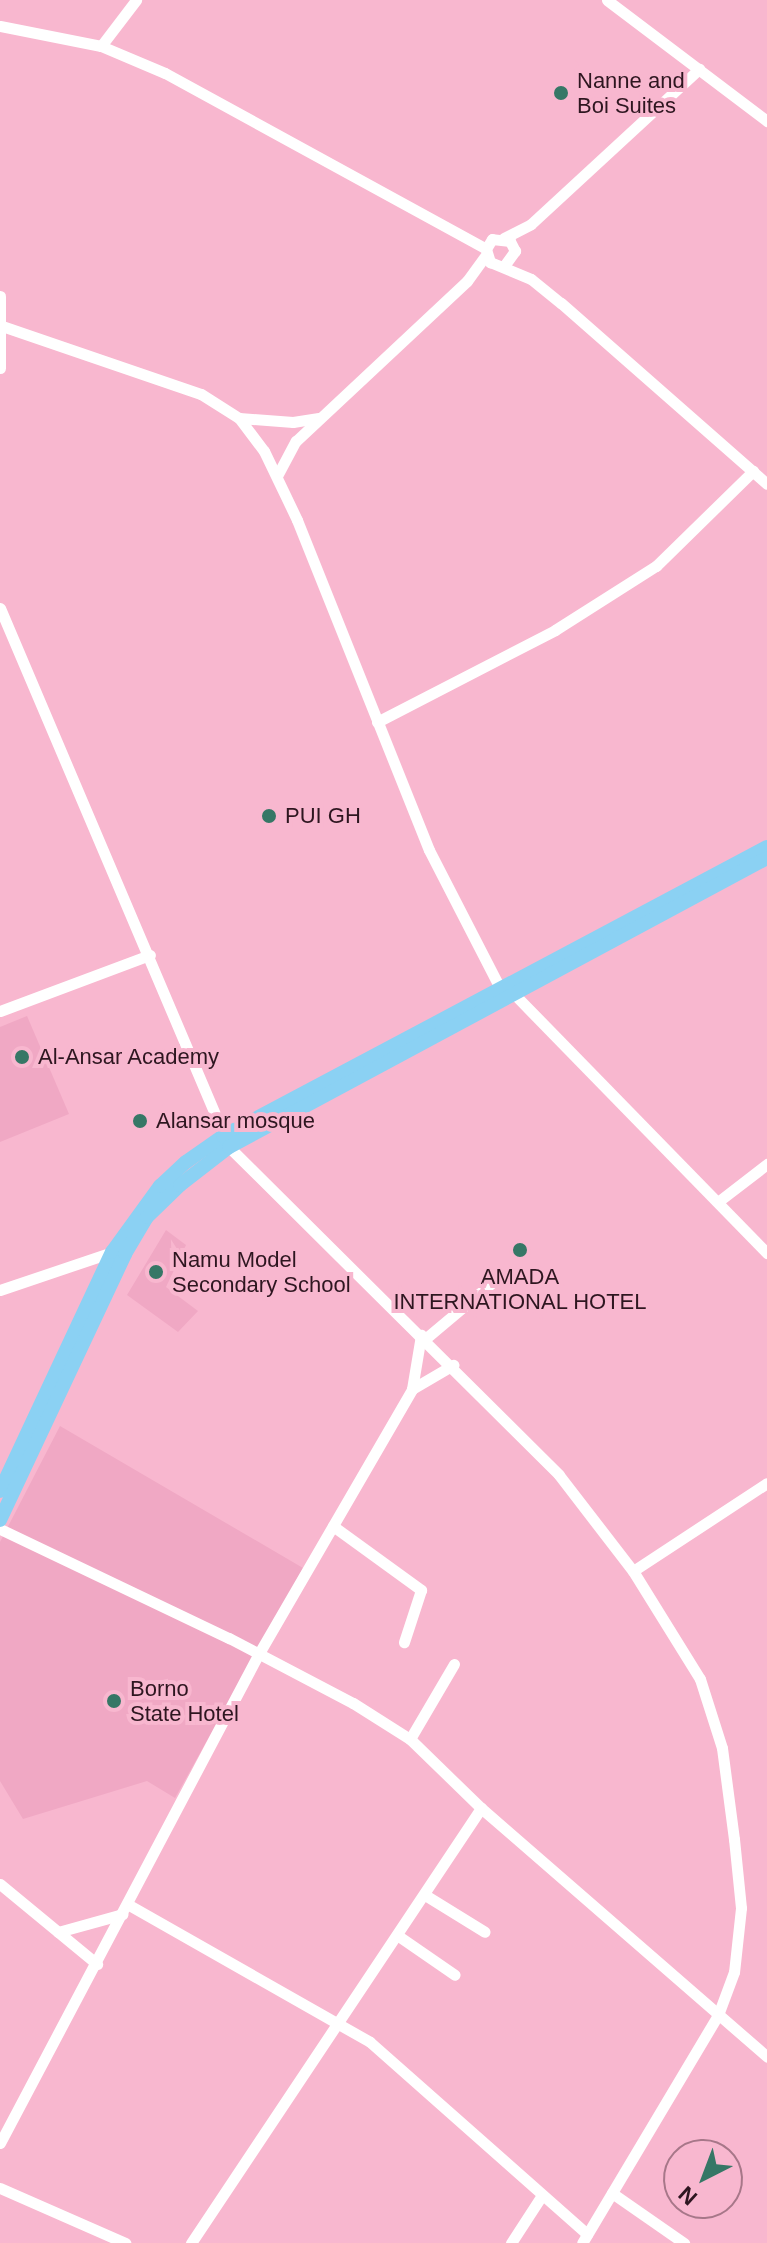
<!DOCTYPE html>
<style>
body{margin:0}
#map{position:relative;width:767px;height:2243px;overflow:hidden;background:#f8b7cf;font-family:Helvetica,sans-serif}
div>[style]{position:absolute}
[style*='--x']{left:calc(var(--x)*1px);top:calc(var(--y)*1px);width:calc(var(--w)*1px);rotate:calc(var(--a)*1deg)}
.built>*{inset:0;background:#f0a8c4}
.minor>*{height:11px;margin:-5.5px;padding:0 5.5px;transform-origin:5.5px;border-radius:5.5px;background:#fff}
.major>*{height:14px;margin:-7px;padding:0 7px;transform-origin:7px;border-radius:7px;background:#8bd1f3}
.dots>*{width:22px;height:22px;translate:-50% -50%;box-sizing:border-box;border:4px solid #f8b7cf;border-radius:50%}
span{translate:-50% -50%;white-space:nowrap;text-align:center;line-height:1.15;-webkit-text-stroke:8px #f8b7cf;paint-order:stroke}
.poi-label{font-size:22px;color:#2e1620}
.left{translate:0 -50%;text-align:left}
.north{position:absolute;left:663px;top:2139px;width:80px;height:80px;box-sizing:border-box;background:#f8b7cf;border:2px solid #a77789;border-radius:50%;rotate:222deg;font-size:22px;font-weight:700;line-height:32px;text-align:center;color:#2e1620}
.north::after{content:'';display:block;margin:auto;width:28px;height:36px;background:#367766;clip-path:polygon(50% 0,100% 100%,50% 72%,0 100%)}
</style>
<div id="map">
<div class="built">
<i style="clip-path:polygon(27px 1016px,69px 1114px,0 1142px,0 1027px)"></i>
<i style="clip-path:polygon(166px 1230px,186px 1245px,166px 1287px,198px 1311px,178px 1332px,127px 1295px)"></i>
<i style="clip-path:polygon(60px 1426px,303px 1568px,175px 1798px,147px 1781px,23px 1819px,0 1781px,0 1542px)"></i>
</div>
<div class="minor">
<i style="--x:607;--y:0;--w:201;--a:37.1"></i>
<i style="--x:0;--y:26;--w:103;--a:11.2"></i>
<i style="--x:101;--y:46;--w:69;--a:22.9"></i>
<i style="--x:165;--y:73;--w:366;--a:28.7"></i>
<i style="--x:101;--y:46;--w:58;--a:-52.7"></i>
<i style="--x:504;--y:238;--w:30;--a:-27"></i>
<i style="--x:531;--y:224;--w:229;--a:-42.7"></i>
<i style="--x:504;--y:266;--w:19;--a:-54"></i>
<i style="--x:515;--y:251;--w:11;--a:-117"></i>
<i style="--x:510;--y:241;--w:18;--a:-174"></i>
<i style="--x:492;--y:239;--w:12;--a:121"></i>
<i style="--x:486;--y:249;--w:14;--a:73"></i>
<i style="--x:490;--y:262;--w:44;--a:22.5"></i>
<i style="--x:531;--y:279;--w:38;--a:39"></i>
<i style="--x:561;--y:303;--w:274;--a:41.3"></i>
<i style="--x:0;--y:296;--w:72;--a:90"></i>
<i style="--x:2;--y:326;--w:210;--a:18.9"></i>
<i style="--x:201;--y:394;--w:45;--a:32.3"></i>
<i style="--x:239;--y:418;--w:41;--a:52.9"></i>
<i style="--x:264;--y:451;--w:76;--a:64.4"></i>
<i style="--x:297;--y:520;--w:355;--a:68.2"></i>
<i style="--x:429;--y:850;--w:155;--a:62.8"></i>
<i style="--x:239;--y:418;--w:54;--a:4.2"></i>
<i style="--x:293;--y:422;--w:26;--a:-9"></i>
<i style="--x:277;--y:476;--w:40;--a:-62"></i>
<i style="--x:296;--y:441;--w:234;--a:-43.1"></i>
<i style="--x:467;--y:281;--w:32;--a:-54"></i>
<i style="--x:0;--y:608;--w:586;--a:66.98"></i>
<i style="--x:229;--y:1147;--w:465;--a:44.8"></i>
<i style="--x:559;--y:1475;--w:121;--a:52.4"></i>
<i style="--x:633;--y:1571;--w:127;--a:58.2"></i>
<i style="--x:700;--y:1679;--w:72;--a:72.3"></i>
<i style="--x:722;--y:1748;--w:92;--a:82.5"></i>
<i style="--x:734;--y:1839;--w:69;--a:84.2"></i>
<i style="--x:741;--y:1908;--w:64;--a:96.2"></i>
<i style="--x:734;--y:1972;--w:46;--a:110.4"></i>
<i style="--x:718;--y:2015;--w:265;--a:120.8"></i>
<i style="--x:377;--y:722;--w:200;--a:-27.3"></i>
<i style="--x:555;--y:630;--w:120;--a:-32.4"></i>
<i style="--x:656;--y:566;--w:136;--a:-44.4"></i>
<i style="--x:517;--y:997;--w:358;--a:45.7"></i>
<i style="--x:0;--y:1011;--w:160;--a:-20.5"></i>
<i style="--x:719;--y:1201;--w:61;--a:-37.6"></i>
<i style="--x:0;--y:1290;--w:118;--a:-18.7"></i>
<i style="--x:425;--y:1339;--w:97;--a:-40"></i>
<i style="--x:412;--y:1389;--w:48;--a:-30.3"></i>
<i style="--x:333;--y:1526;--w:109;--a:36"></i>
<i style="--x:421;--y:1590;--w:55;--a:108.1"></i>
<i style="--x:0;--y:1529;--w:254;--a:25.5"></i>
<i style="--x:229;--y:1638;--w:140;--a:27.7"></i>
<i style="--x:353;--y:1703;--w:67;--a:32.3"></i>
<i style="--x:410;--y:1739;--w:99;--a:44.2"></i>
<i style="--x:481;--y:1808;--w:379;--a:41"></i>
<i style="--x:633;--y:1571;--w:160;--a:-33.3"></i>
<i style="--x:410;--y:1739;--w:87;--a:-59.6"></i>
<i style="--x:0;--y:1884;--w:126;--a:39.5"></i>
<i style="--x:425;--y:1895;--w:70;--a:31.7"></i>
<i style="--x:129;--y:1905;--w:277;--a:29.6"></i>
<i style="--x:370;--y:2042;--w:290;--a:41.5"></i>
<i style="--x:58;--y:1932;--w:67;--a:-15.5"></i>
<i style="--x:397;--y:1935;--w:70;--a:34.6"></i>
<i style="--x:0;--y:2143;--w:552;--a:-62.14"></i>
<i style="--x:258;--y:1655;--w:307;--a:-59.9"></i>
<i style="--x:412;--y:1389;--w:55;--a:-80.5"></i>
<i style="--x:0;--y:2188;--w:137;--a:23.7"></i>
<i style="--x:612;--y:2193;--w:88;--a:34.8"></i>
<i style="--x:191;--y:2243;--w:523;--a:-56.31"></i>
<i style="--x:511;--y:2243;--w:57;--a:-57.1"></i>
</div>
<div class="major">
<i style="--x:0;--y:1491;--w:264;--a:-64.9"></i>
<i style="--x:112;--y:1252;--w:82;--a:-54"></i>
<i style="--x:160;--y:1186;--w:35;--a:-43"></i>
<i style="--x:186;--y:1162;--w:45;--a:-35.1"></i>
<i style="--x:223;--y:1136;--w:616;--a:-27.98"></i>
<i style="--x:0;--y:1520;--w:294;--a:-64.8"></i>
<i style="--x:125;--y:1254;--w:43;--a:-59.3"></i>
<i style="--x:147;--y:1217;--w:46;--a:-44.1"></i>
<i style="--x:180;--y:1185;--w:62;--a:-37.8"></i>
<i style="--x:229;--y:1147;--w:611;--a:-28.24"></i>
</div>
<div class="dots">
<i style="left:561px;top:93px;background:#367766"></i>
<i style="left:269px;top:816px;background:#367766"></i>
<i style="left:22px;top:1057px;background:#367766"></i>
<i style="left:140px;top:1121px;background:#367766"></i>
<i style="left:520px;top:1250px;background:#367766"></i>
<i style="left:156px;top:1272px;background:#367766"></i>
<i style="left:114px;top:1701px;background:#367766"></i>
</div>
<div class="poi-label">
<span class="left" style="left:577px;top:93px">Nanne and<br>Boi Suites</span>
<span class="left" style="left:285px;top:816px">PUI GH</span>
<span class="left" style="left:38px;top:1057px">Al-Ansar Academy</span>
<span class="left" style="left:156px;top:1121px">Alansar mosque</span>
<span class="left" style="left:172px;top:1272px">Namu Model<br>Secondary School</span>
<span style="left:520px;top:1289px">AMADA<br>INTERNATIONAL HOTEL</span>
<span class="left" style="left:130px;top:1701px">Borno<br>State Hotel</span>
</div>
<div class="north">N</div>
</div>
